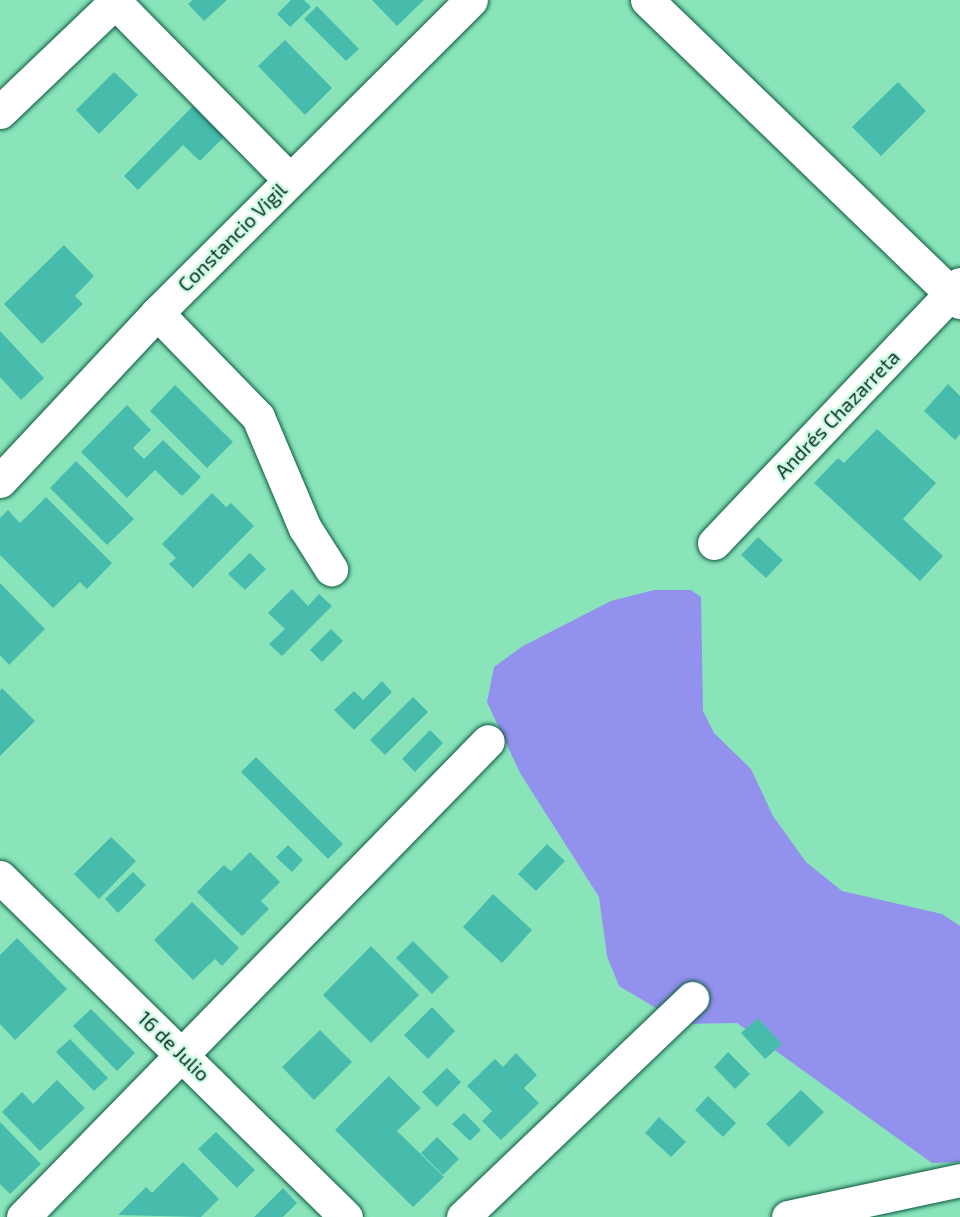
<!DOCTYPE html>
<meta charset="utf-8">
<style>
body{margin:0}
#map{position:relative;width:960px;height:1217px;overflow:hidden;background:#89e4ba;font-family:"Exo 2",sans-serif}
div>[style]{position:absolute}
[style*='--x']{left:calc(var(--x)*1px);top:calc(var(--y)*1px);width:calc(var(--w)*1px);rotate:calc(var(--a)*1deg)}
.forest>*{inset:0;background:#9291ed}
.building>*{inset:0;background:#48bcac}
.roads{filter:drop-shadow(0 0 2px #0b593e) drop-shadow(0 0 2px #0b593e)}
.minor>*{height:33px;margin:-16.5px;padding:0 16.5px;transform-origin:16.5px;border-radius:16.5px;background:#fff}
span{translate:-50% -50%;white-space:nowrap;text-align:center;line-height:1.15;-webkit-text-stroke:5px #cffae4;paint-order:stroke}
.street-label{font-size:20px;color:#072f20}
</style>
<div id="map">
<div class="forest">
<i style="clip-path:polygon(654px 590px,691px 590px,701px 597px,703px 711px,714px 733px,751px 769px,773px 816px,806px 862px,842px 891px,942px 914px,960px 926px,960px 1162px,932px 1163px,737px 1023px,683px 1024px,619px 986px,607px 956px,599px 897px,520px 773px,487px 702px,494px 667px,523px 646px,611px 601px)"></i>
</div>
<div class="building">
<i style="clip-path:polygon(193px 0,227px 0,204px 21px,188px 4px)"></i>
<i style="clip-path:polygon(291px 0,304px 0,311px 7px,290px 27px,277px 14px)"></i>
<i style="clip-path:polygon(372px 0,424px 0,397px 26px)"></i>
<i style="clip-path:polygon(317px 6px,359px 49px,346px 61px,304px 19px)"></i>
<i style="clip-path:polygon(285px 40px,332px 88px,305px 115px,258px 66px)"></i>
<i style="clip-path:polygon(114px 72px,138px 95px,99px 134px,76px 110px)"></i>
<i style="clip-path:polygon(898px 82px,926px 111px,881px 156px,852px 127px)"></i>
<i style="clip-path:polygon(193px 106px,224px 137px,200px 161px,183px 145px,138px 190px,124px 176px)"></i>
<i style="clip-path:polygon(64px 245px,94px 276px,75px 296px,83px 304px,42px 344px,4px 304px)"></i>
<i style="clip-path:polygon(0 331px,44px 378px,21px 400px,0 377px)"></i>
<i style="clip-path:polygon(948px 384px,960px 396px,960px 434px,955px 440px,924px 411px)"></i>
<i style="clip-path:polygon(175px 385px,233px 442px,207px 468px,150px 411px)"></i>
<i style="clip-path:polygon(127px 405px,151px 430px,133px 448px,144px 459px,163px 440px,201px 477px,182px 496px,155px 470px,127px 498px,81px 452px)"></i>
<i style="clip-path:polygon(877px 429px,936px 483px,903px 519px,943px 556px,920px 581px,814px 483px,838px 458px,844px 463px)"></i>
<i style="clip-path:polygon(76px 461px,134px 519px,107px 545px,50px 488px)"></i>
<i style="clip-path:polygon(212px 493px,226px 507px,231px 503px,254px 526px,193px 588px,169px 564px,176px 558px,162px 544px)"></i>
<i style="clip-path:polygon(46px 497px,112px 563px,87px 589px,80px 582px,53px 608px,0 555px,0 518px,8px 510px,20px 523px)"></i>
<i style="clip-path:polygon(758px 537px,783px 560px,766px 578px,741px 555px)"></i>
<i style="clip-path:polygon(250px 553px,266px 569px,245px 590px,228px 574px)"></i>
<i style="clip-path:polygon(0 583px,45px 629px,9px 665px,0 655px)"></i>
<i style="clip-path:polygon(292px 589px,308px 606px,319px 594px,332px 606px,282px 656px,269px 644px,285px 629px,268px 613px)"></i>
<i style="clip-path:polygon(331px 629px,343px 641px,322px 662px,310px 650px)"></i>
<i style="clip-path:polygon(382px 681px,392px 692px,354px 730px,334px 710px,354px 691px,363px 700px)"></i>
<i style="clip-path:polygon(2px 688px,35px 721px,0 756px,0 691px)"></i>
<i style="clip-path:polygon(413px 697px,428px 712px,385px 755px,370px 740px)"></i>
<i style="clip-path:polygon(430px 730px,443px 743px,415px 772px,402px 759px)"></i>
<i style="clip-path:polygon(256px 757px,343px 844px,328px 859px,241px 772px)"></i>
<i style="clip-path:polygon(111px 837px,136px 861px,99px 899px,74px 874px)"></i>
<i style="clip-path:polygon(547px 844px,565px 861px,536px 891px,518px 874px)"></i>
<i style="clip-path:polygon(288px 845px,303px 860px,292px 872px,276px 857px)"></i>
<i style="clip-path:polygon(250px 852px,280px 882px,261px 901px,269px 909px,242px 936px,197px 892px,224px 865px,231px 871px)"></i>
<i style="clip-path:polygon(133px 872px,146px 885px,118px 913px,105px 899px)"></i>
<i style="clip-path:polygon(493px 894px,532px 930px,502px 963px,463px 927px)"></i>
<i style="clip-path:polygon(192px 902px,239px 948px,222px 966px,215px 959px,193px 980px,154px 940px)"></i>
<i style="clip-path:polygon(17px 938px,67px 989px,15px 1040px,0 1024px,0 955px)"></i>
<i style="clip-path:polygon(413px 941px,449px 977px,432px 994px,396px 958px)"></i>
<i style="clip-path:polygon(371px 946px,419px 995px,371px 1043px,323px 995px)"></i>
<i style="clip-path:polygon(432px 1007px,455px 1031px,428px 1059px,404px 1035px)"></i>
<i style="clip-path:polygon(91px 1009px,135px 1053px,117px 1071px,73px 1026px)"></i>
<i style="clip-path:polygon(758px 1018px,782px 1044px,765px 1059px,741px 1033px)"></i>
<i style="clip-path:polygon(320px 1030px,352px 1062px,314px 1100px,282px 1067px)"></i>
<i style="clip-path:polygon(70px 1039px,108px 1078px,94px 1091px,56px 1052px)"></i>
<i style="clip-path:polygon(728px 1052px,750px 1074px,735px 1089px,714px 1067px)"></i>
<i style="clip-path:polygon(516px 1053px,537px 1075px,524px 1088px,539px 1103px,501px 1140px,482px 1121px,492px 1111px,467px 1086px,495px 1059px,503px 1067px)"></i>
<i style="clip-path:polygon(447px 1068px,461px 1082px,437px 1107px,422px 1092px)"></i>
<i style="clip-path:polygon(389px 1076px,421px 1108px,397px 1131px,444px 1177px,413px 1207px,335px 1130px)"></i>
<i style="clip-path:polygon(57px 1080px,85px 1108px,40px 1151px,2px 1112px,22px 1092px,33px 1104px)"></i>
<i style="clip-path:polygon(801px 1090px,824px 1112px,789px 1147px,766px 1124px)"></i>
<i style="clip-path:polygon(708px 1096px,736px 1123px,723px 1137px,695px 1110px)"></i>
<i style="clip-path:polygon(464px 1113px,481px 1130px,470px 1141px,452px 1124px)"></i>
<i style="clip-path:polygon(659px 1117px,686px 1142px,671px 1157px,645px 1133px)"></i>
<i style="clip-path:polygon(0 1122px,41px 1164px,10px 1194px,0 1184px)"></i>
<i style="clip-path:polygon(216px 1132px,255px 1170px,237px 1188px,198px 1149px)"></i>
<i style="clip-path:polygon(437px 1137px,459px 1159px,443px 1175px,421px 1153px)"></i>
<i style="clip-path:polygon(183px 1162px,219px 1199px,201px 1217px,118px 1215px,146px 1187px,152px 1193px)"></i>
<i style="clip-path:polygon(283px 1188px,297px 1203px,283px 1217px,254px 1217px)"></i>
</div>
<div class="roads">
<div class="minor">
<i style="--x:113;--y:0;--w:251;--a:45.5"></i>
<i style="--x:647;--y:0;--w:435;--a:44"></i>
<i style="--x:0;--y:112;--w:159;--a:-43.7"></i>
<i style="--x:157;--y:313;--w:145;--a:45.8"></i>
<i style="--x:258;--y:417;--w:121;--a:67.1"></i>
<i style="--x:305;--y:528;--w:49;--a:57.6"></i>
<i style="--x:0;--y:481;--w:230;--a:-46.9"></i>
<i style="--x:157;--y:313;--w:443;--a:-44.9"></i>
<i style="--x:714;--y:543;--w:357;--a:-46.5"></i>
<i style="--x:0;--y:877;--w:485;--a:44.5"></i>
<i style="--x:23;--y:1217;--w:665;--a:-45.67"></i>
<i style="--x:463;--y:1217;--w:317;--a:-43.7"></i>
<i style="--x:788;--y:1217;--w:176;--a:-12.1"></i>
</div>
</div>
<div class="street-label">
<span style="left:232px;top:237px;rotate:-45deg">Constancio Vigil</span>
<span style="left:837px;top:414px;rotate:-46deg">Andrés Chazarreta</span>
<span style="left:174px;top:1046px;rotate:44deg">16 de Julio</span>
</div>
</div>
